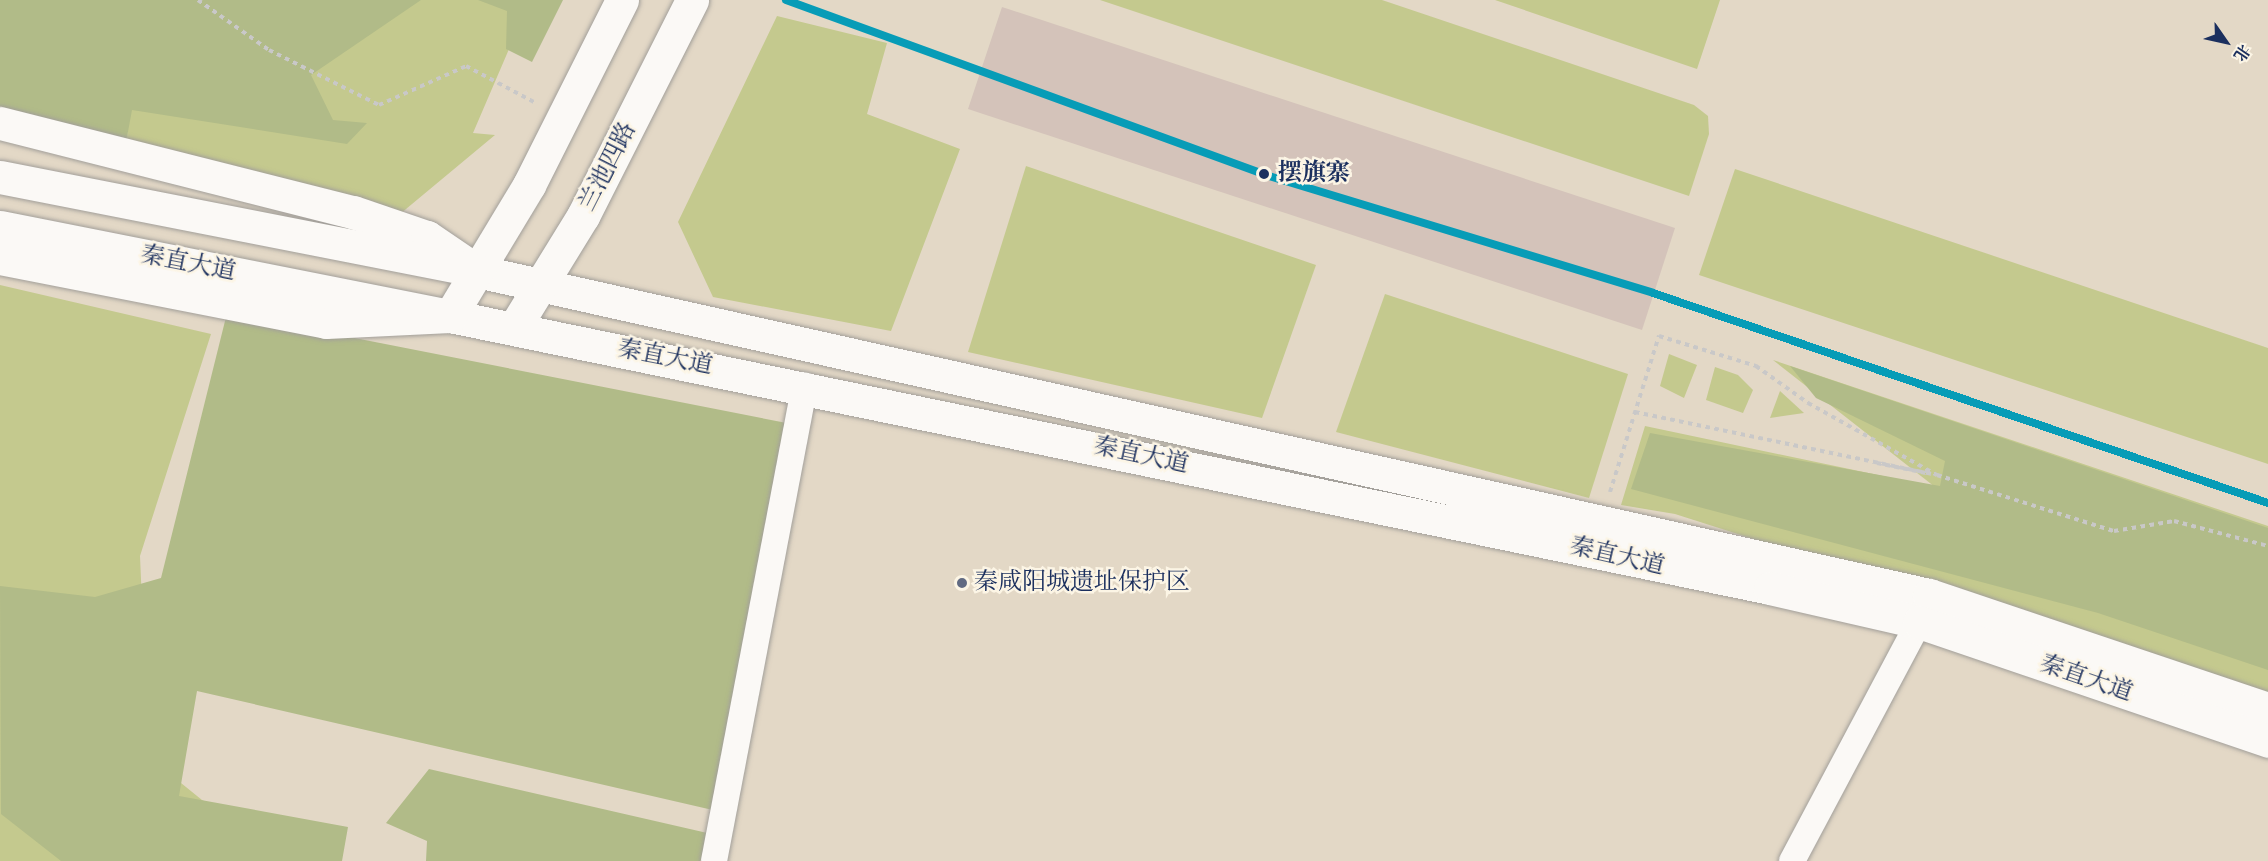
<!DOCTYPE html>
<meta charset="utf-8">
<style>
body{margin:0}
#map{position:relative;width:2268px;height:861px;overflow:hidden;background:#e3d8c6;font-family:"IM FELL English","Noto Serif SC",serif}
div>[style]{position:absolute}
[style*='--x']{left:calc(var(--x)*1px);top:calc(var(--y)*1px);width:calc(var(--w)*1px);rotate:calc(var(--a)*1deg)}
.green>*{inset:0;background:#c4c98e}
.forest>*{inset:0;background:#b1bb88}
.building>*{inset:0;background:#d4c3ba}
.path>*{height:4px;margin-top:-2px;transform-origin:0;background:repeating-linear-gradient(90deg,#c9c8c8 0 4.5px,transparent 0 9px)}
.roads{filter:drop-shadow(0 0 2px #a29f9a) drop-shadow(0 0 2px #a29f9a)}
.street>*{height:26px;margin:-13px;padding:0 13px;transform-origin:13px;border-radius:13px;background:#fbf9f6}
.secondary>*{height:33px;margin:-16.5px;padding:0 16.5px;transform-origin:16.5px;border-radius:16.5px;background:#fbf9f6}
.primary>*{height:33px;margin:-16.5px;padding:0 16.5px;transform-origin:16.5px;border-radius:16.5px;background:#fbf9f6}
.metro-1>*{height:8px;margin:-4px;padding:0 4px;transform-origin:4px;border-radius:4px;background:#079cb7}
.dots>*{width:16px;height:16px;translate:-50% -50%;box-sizing:border-box;border:3px solid #fcf5e5;border-radius:50%}
span{translate:-50% -50%;white-space:nowrap;text-align:center;line-height:1.15;-webkit-text-stroke:5px #fcf5e5;paint-order:stroke}
.street-label{font-size:24px;color:#1b2f5e}
.stop-label{font-size:24px;color:#1b2f5e;font-weight:700}
.left{translate:0 -50%;text-align:left}
.poi-label{font-size:24px;color:#1b2f5e}
.north{position:absolute;left:2196px;top:12px;width:60px;height:60px;-webkit-text-stroke:4px #fcf5e5;paint-order:stroke;rotate:124deg;font-size:16px;font-weight:700;line-height:24px;text-align:center;color:#1b2f5e}
.north::after{content:'';display:block;margin:auto;width:21px;height:27px;background:#1b2f5e;clip-path:polygon(50% 0,100% 100%,50% 72%,0 100%)}
</style>
<div id="map">
<div class="green">
<i style="clip-path:polygon(0 0,530px 0,473px 133px,495px 135px,400px 214px,125px 148px,128px 130px)"></i>
<i style="clip-path:polygon(1100px 0,1382px 0,1694px 105px,1708px 116px,1709px 134px,1689px 196px)"></i>
<i style="clip-path:polygon(1495px 0,1720px 0,1697px 69px)"></i>
<i style="clip-path:polygon(777px 16px,887px 43px,867px 114px,960px 149px,891px 331px,713px 297px,678px 222px)"></i>
<i style="clip-path:polygon(1026px 166px,1316px 265px,1262px 418px,968px 352px)"></i>
<i style="clip-path:polygon(1735px 169px,2268px 348px,2268px 464px,1699px 275px)"></i>
<i style="clip-path:polygon(0 285px,211px 334px,140px 556px,144px 649px,160px 766px,202px 800px,321px 861px,0 861px)"></i>
<i style="clip-path:polygon(1385px 294px,1628px 374px,1589px 498px,1336px 432px)"></i>
<i style="clip-path:polygon(1669px 354px,1697px 365px,1684px 398px,1660px 386px)"></i>
<i style="clip-path:polygon(1773px 360px,2268px 526px,2268px 703px,1675px 514px,1621px 505px,1645px 426px,1935px 487px)"></i>
<i style="clip-path:polygon(1715px 367px,1738px 375px,1753px 390px,1743px 413px,1706px 400px)"></i>
<i style="clip-path:polygon(1780px 391px,1804px 413px,1770px 418px)"></i>
</div>
<div class="forest">
<i style="clip-path:polygon(0 0,421px 0,311px 75px,333px 120px,367px 123px,347px 144px,132px 110px,125px 148px,0 120px)"></i>
<i style="clip-path:polygon(478px 0,563px 0,532px 62px,506px 49px,507px 11px)"></i>
<i style="clip-path:polygon(227px 313px,802px 426px,730px 814px,197px 691px,179px 796px,348px 827px,342px 861px,61px 861px,1px 814px,0 586px,95px 597px,161px 578px)"></i>
<i style="clip-path:polygon(1790px 366px,2268px 528px,2268px 670px,2098px 613px,1631px 489px,1650px 433px,1940px 486px,1945px 461px,1816px 398px)"></i>
<i style="clip-path:polygon(429px 769px,716px 835px,713px 861px,426px 861px,427px 841px,386px 823px)"></i>
</div>
<div class="building">
<i style="clip-path:polygon(1002px 7px,1675px 228px,1642px 330px,968px 109px)"></i>
</div>
<div class="path">
<i style="--x:198;--y:0;--w:87;--a:35.2"></i>
<i style="--x:269;--y:50;--w:123;--a:26.6"></i>
<i style="--x:379;--y:105;--w:95;--a:-24.1"></i>
<i style="--x:466;--y:66;--w:79;--a:27.9"></i>
<i style="--x:1635;--y:412;--w:304;--a:11.8"></i>
<i style="--x:1877;--y:463;--w:55;--a:11.5"></i>
<i style="--x:1610;--y:492;--w:164;--a:-72.6"></i>
<i style="--x:1659;--y:336;--w:102;--a:17.2"></i>
<i style="--x:1756;--y:366;--w:64;--a:35.4"></i>
<i style="--x:1808;--y:403;--w:148;--a:29.2"></i>
<i style="--x:1937;--y:475;--w:186;--a:17.6"></i>
<i style="--x:2114;--y:531;--w:61;--a:-9.5"></i>
<i style="--x:2174;--y:521;--w:97;--a:14.9"></i>
</div>
<div class="roads">
<div class="street">
<i style="--x:714;--y:861;--w:484;--a:-79.2"></i>
<i style="--x:1792;--y:861;--w:271;--a:-62"></i>
</div>
<div class="secondary">
<i style="--x:0;--y:123;--w:364;--a:14.2"></i>
<i style="--x:353;--y:212;--w:78;--a:18.7"></i>
<i style="--x:427;--y:237;--w:60;--a:34.2"></i>
<i style="--x:477;--y:271;--w:1488;--a:12.58"></i>
<i style="--x:1929;--y:595;--w:358;--a:18.6"></i>
<i style="--x:0;--y:258;--w:332;--a:11.1"></i>
<i style="--x:326;--y:322;--w:124;--a:-2.8"></i>
<i style="--x:450;--y:316;--w:1348;--a:11.64"></i>
<i style="--x:1770;--y:588;--w:153;--a:12.9"></i>
<i style="--x:1919;--y:622;--w:369;--a:18.8"></i>
<i style="--x:450;--y:316;--w:153;--a:-58.9"></i>
<i style="--x:529;--y:185;--w:207;--a:-63.3"></i>
<i style="--x:514;--y:328;--w:132;--a:-58.4"></i>
<i style="--x:583;--y:216;--w:242;--a:-63.2"></i>
</div>
<div class="primary">
<i style="--x:0;--y:177;--w:486;--a:11.1"></i>
<i style="--x:0;--y:227;--w:459;--a:11.2"></i>
</div>
</div>
<div class="metro-1">
<i style="--x:786;--y:0;--w:514;--a:20.02"></i>
<i style="--x:1269;--y:176;--w:401;--a:16.9"></i>
<i style="--x:1653;--y:293;--w:650;--a:18.85"></i>
</div>
<div class="dots">
<i style="left:1264px;top:174px;background:#1b2f5e"></i>
<i style="left:962px;top:583px;background:#616a82"></i>
</div>
<div class="street-label">
<span style="left:608px;top:167px;rotate:-63deg">兰池四路</span>
<span style="left:188px;top:264px;rotate:11deg">秦直大道</span>
<span style="left:665px;top:358px;rotate:11deg">秦直大道</span>
<span style="left:1141px;top:456px;rotate:12deg">秦直大道</span>
<span style="left:1617px;top:557px;rotate:13deg">秦直大道</span>
<span style="left:2086px;top:679px;rotate:19deg">秦直大道</span>
</div>
<div class="stop-label">
<span class="left" style="left:1278px;top:174px">摆旗寨</span>
</div>
<div class="poi-label">
<span class="left" style="left:974px;top:583px">秦咸阳城遗址保护区</span>
</div>
<div class="north">北</div>
</div>
